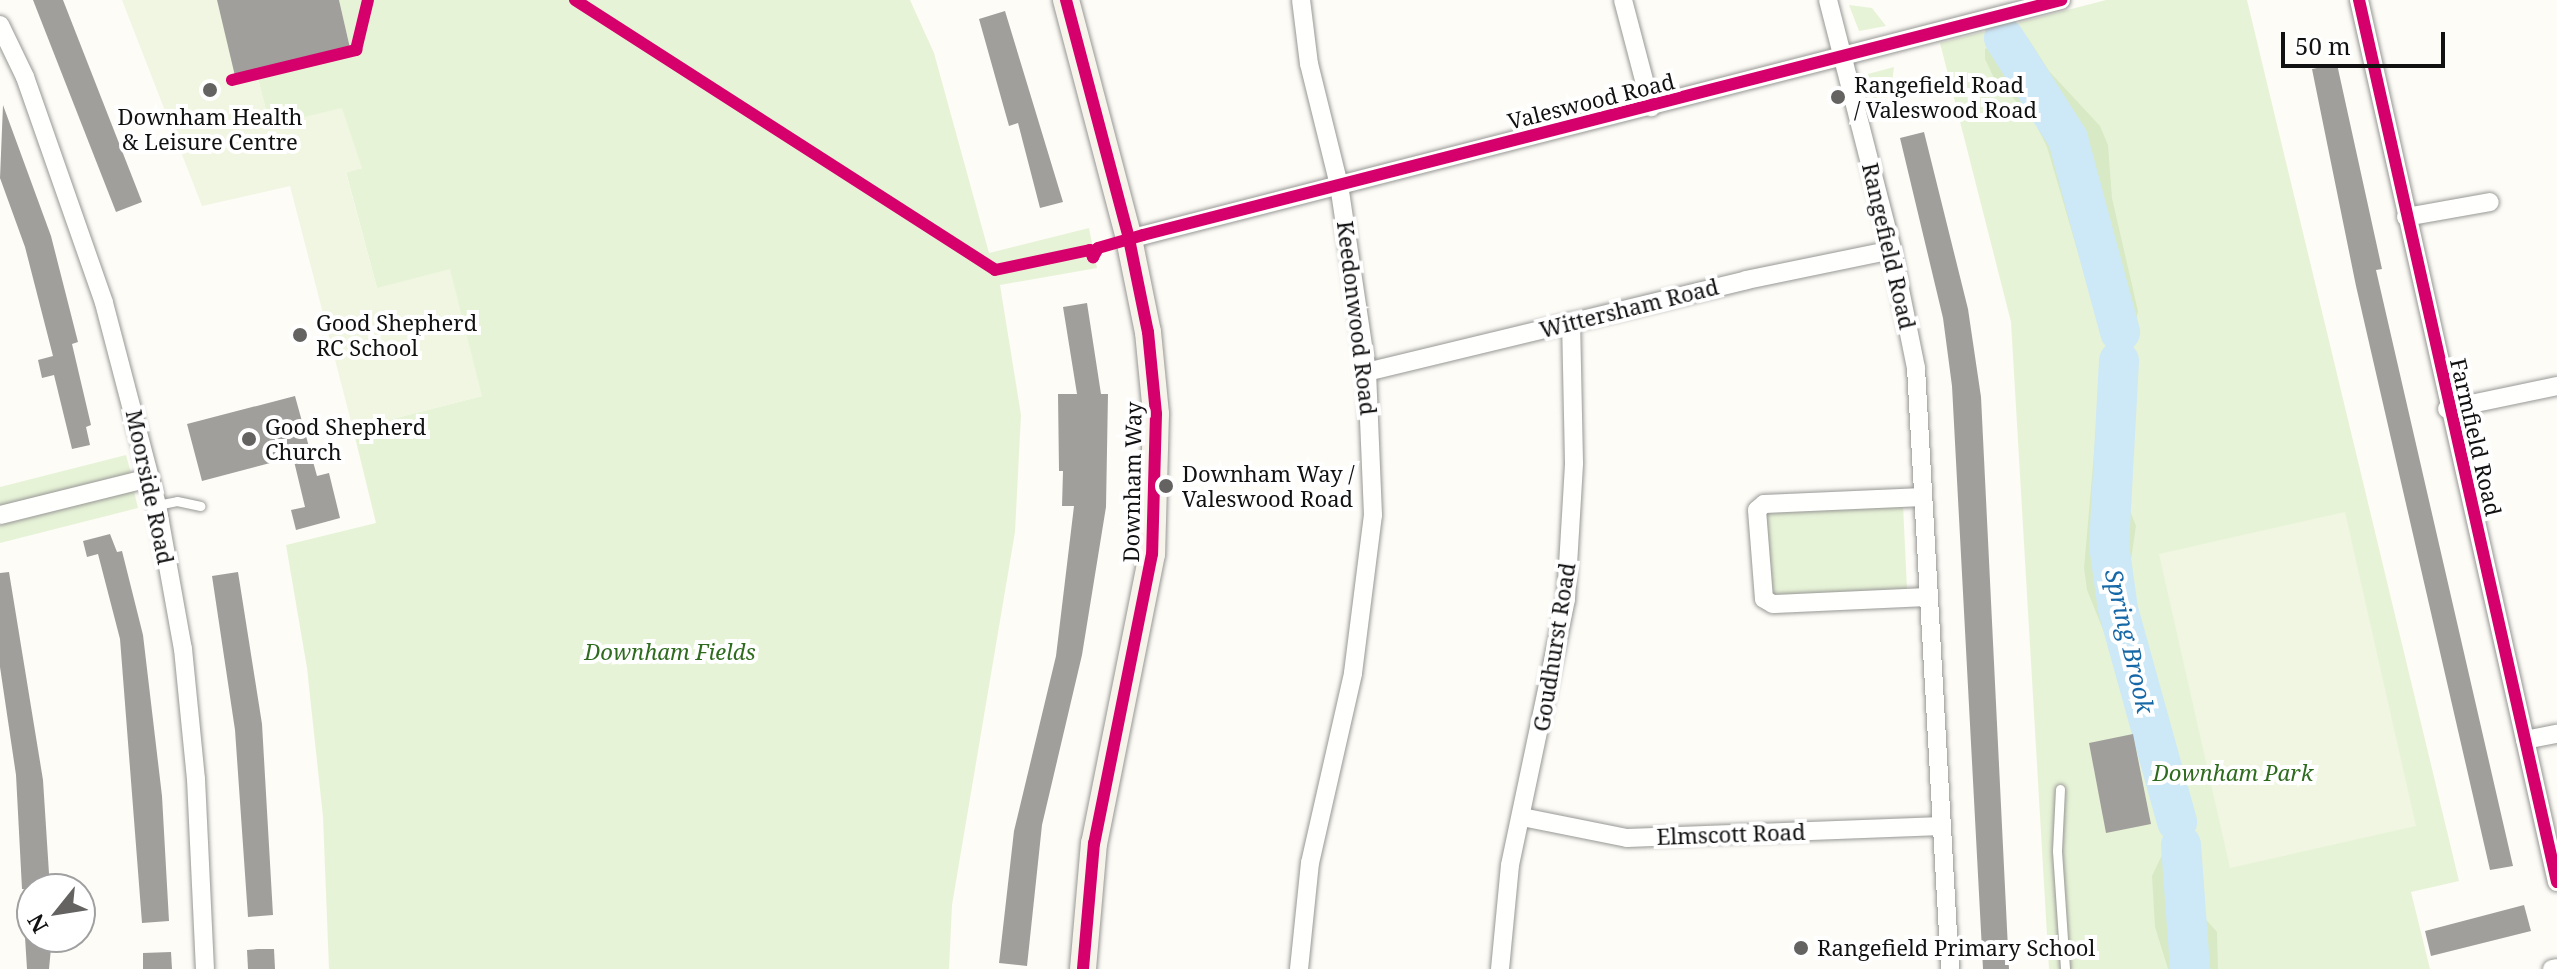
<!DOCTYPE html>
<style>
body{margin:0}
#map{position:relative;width:2557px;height:969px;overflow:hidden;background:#fdfcf7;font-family:"Noto Serif",serif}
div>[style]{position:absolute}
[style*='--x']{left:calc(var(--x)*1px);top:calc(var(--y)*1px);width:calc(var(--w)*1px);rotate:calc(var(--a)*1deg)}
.green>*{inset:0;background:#e7f3d7}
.forest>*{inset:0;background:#d8eac5}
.pitch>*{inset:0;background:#f0f6e1}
.river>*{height:40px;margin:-20px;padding:0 20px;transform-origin:20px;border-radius:20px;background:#cde8f7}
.building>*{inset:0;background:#a19f9c}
.roads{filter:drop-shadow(0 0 2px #979795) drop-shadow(0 0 2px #979795)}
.lane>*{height:9px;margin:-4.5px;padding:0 4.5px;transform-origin:4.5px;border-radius:4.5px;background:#fffffe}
.street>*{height:18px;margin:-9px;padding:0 9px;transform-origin:9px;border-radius:9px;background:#fffffe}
.secondary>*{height:26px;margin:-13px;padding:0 13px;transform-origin:13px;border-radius:13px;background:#f6f4eb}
.cycleway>*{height:12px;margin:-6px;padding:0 6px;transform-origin:6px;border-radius:6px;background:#d6006c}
.dots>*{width:22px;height:22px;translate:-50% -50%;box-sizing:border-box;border:4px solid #fff;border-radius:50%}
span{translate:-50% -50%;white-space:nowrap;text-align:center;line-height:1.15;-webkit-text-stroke:8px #fff;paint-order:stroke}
.poi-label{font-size:22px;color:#111}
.left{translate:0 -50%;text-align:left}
.street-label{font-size:22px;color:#111}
.park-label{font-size:22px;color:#2f6b1f;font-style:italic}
.water-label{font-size:24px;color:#1768a6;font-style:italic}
.north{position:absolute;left:16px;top:873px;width:80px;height:80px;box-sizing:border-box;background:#fff;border:2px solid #a0a0a0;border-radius:50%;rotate:240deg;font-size:22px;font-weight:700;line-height:32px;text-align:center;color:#111}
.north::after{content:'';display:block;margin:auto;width:28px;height:36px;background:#646362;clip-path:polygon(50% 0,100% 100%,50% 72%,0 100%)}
.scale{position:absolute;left:2281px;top:32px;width:164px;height:36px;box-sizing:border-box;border:4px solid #111;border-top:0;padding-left:10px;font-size:24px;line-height:28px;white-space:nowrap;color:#111;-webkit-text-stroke:6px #fff;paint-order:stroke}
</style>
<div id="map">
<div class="green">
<i style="clip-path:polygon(339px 0,910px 0,934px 53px,989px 253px,1089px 228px,1097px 268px,1000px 285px,1021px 415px,1015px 532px,952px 905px,949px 969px,329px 969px,323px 817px,307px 668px,286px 545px,376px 523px,353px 429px,482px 396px,377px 288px,346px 172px,362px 168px,270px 126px,256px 71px,350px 48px)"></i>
<i style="clip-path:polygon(2106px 0,2247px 0,2459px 881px,2411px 892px,2430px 969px,2049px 969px,2011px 322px,1940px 43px)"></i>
<i style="clip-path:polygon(1849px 5px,1872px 8px,1886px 26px,1859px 31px)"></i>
<i style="clip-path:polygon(1894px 67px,1892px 83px,1874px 100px,1868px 74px)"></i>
<i style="clip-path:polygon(126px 455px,131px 473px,0 506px,0 487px)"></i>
<i style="clip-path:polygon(134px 491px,138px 508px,0 543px,0 525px)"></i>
<i style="clip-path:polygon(1903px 505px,1907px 589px,1773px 596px,1766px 513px)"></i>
</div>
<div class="forest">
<i style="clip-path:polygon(2018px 33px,2028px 38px,2049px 71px,2100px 126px,2108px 145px,2112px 198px,2138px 311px,2131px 347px,2104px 341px,2047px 147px,2033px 119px,1994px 78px,1985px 59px,1985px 49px)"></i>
<i style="clip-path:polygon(2103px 349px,2128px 357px,2133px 364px,2129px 508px,2136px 526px,2130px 567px,2147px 664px,2189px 807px,2188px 828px,2168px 833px,2161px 823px,2155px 773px,2142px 727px,2087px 590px,2084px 568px)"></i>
<i style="clip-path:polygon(2188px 838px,2187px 898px,2217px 932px,2218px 969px,2168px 969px,2155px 927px,2152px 876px,2168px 842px)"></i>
</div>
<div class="pitch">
<i style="clip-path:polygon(122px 0,339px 0,350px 48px,256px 71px,270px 125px,342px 108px,362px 168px,346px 173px,377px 288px,450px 269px,482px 396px,353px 429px,290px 186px,202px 206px)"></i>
<i style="clip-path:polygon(2345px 512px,2416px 826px,2230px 868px,2159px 554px)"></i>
</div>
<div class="river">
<i style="--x:2004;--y:38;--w:120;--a:57.6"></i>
<i style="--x:2068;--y:139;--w:200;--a:74.9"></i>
<i style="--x:2119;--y:361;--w:184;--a:93.1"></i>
<i style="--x:2109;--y:545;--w:65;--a:82"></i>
<i style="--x:2118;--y:609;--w:221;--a:74.5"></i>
<i style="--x:2181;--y:845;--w:124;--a:85.8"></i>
</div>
<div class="building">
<i style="clip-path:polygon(33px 0,63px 0,142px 202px,116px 212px)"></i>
<i style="clip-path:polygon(217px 0,339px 0,350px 48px,235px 76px)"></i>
<i style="clip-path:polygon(1005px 11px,1063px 202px,1040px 208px,1018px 123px,1009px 126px,979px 19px)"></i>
<i style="clip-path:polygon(2337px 64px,2382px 269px,2376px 270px,2513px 866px,2490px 870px,2356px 286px,2312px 69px)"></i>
<i style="clip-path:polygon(3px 105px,51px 236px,78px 342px,72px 344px,91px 425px,86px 427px,90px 445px,72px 449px,54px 375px,42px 378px,38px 360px,53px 356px,25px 247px,0 178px)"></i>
<i style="clip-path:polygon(1924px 132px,1968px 309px,1981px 397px,2009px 969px,1983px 969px,1952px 386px,1943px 318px,1900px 138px)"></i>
<i style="clip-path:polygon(1087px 303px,1101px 394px,1108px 394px,1106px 507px,1082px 655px,1042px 825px,1027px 966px,999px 963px,1014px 831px,1056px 656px,1074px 506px,1062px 506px,1063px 471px,1059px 471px,1058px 394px,1077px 394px,1063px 307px)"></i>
<i style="clip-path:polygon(295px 396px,317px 476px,329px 473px,340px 518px,296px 530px,291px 510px,305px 507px,293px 457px,202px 481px,187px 424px)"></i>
<i style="clip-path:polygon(110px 534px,117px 552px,122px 551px,143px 635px,162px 796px,169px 921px,142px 923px,120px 639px,98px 554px,87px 557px,83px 541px)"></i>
<i style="clip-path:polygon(9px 572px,43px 780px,50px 889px,22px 889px,16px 775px,0 667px,0 573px)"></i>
<i style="clip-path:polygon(238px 572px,262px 724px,273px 915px,248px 917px,235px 730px,212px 576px)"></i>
<i style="clip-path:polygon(2133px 734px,2151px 824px,2106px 833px,2089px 743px)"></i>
<i style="clip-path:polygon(2524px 905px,2531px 931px,2431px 956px,2425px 931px)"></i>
<i style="clip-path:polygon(25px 937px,52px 937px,49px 969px,27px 969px)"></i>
<i style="clip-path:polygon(258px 949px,274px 949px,275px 969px,248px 969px,247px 950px)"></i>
<i style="clip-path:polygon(171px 952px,172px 969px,143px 969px,143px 953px)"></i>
</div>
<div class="roads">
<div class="lane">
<i style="--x:157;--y:505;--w:20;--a:-11"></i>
<i style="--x:177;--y:501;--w:24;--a:12"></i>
<i style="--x:2060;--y:789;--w:62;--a:92.8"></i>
<i style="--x:2057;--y:851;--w:118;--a:86.1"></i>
</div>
<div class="street">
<i style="--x:1623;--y:0;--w:111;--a:75.3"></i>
<i style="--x:1828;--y:0;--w:258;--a:75.6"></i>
<i style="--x:1892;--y:250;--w:120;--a:78.5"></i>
<i style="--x:1916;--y:368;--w:602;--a:86.76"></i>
<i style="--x:2359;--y:0;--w:904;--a:77.35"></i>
<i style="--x:0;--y:25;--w:58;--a:64.3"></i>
<i style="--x:25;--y:77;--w:239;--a:70.7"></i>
<i style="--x:104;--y:303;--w:209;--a:75.3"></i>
<i style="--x:157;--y:505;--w:146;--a:79.8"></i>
<i style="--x:183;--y:649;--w:131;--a:84.3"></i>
<i style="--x:196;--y:779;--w:190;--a:87.3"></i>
<i style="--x:2406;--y:217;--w:85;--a:-10.1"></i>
<i style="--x:1129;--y:239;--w:962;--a:-14.38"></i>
<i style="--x:1367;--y:372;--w:390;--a:-13.6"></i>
<i style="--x:1746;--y:280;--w:149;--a:-11.6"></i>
<i style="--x:2447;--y:409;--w:112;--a:-11.8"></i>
<i style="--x:1923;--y:497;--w:159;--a:177.5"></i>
<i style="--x:1764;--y:504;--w:9;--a:139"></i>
<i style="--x:1757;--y:510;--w:89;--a:85.5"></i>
<i style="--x:1764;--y:599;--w:10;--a:29"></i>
<i style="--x:1773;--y:604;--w:156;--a:-2.6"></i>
<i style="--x:0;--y:515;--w:154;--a:-13.9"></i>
<i style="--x:2525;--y:740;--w:33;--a:-11"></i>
<i style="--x:1522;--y:817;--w:107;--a:11.3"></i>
<i style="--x:1627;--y:838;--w:315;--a:-2.2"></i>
<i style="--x:1299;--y:969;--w:107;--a:-84.1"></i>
<i style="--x:1310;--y:863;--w:195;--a:-77.2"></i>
<i style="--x:1353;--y:673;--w:159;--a:-82.8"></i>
<i style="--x:1373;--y:515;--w:143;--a:-92.4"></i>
<i style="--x:1367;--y:372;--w:189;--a:-98.5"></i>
<i style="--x:1339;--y:185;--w:125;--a:-103.9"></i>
<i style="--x:1309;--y:64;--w:64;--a:-97.1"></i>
<i style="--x:1500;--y:969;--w:104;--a:-84.5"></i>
<i style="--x:1510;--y:865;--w:272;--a:-78.1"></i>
<i style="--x:1566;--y:599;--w:136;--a:-86.6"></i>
<i style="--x:1574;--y:463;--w:141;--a:-91.2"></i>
<i style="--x:2552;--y:969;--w:5;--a:-11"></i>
</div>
<div class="secondary">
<i style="--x:1066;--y:0;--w:247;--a:75.2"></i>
<i style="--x:1129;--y:239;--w:95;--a:78.5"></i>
<i style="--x:1148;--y:332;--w:82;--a:84.4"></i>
<i style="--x:1156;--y:414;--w:140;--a:91.6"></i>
<i style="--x:1152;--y:554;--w:295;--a:101.3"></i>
<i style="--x:1094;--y:843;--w:126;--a:95"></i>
</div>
</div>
<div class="cycleway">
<i style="--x:575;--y:0;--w:499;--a:32.7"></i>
<i style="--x:995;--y:270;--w:97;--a:-11.9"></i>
<i style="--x:1090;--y:250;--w:8;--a:67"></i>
<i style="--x:1093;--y:257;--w:10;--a:-61"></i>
<i style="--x:1098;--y:248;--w:47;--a:-16.1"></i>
<i style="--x:1143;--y:235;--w:948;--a:-14.36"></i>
<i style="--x:1066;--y:0;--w:247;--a:75.2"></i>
<i style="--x:1129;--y:239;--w:95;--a:78.5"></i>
<i style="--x:1148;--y:332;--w:82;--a:84.4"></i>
<i style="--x:1156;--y:414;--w:140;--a:91.6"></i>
<i style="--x:1152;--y:554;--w:295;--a:101.3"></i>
<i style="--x:1094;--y:843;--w:126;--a:95"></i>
<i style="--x:2359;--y:0;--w:904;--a:77.35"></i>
<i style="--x:232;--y:80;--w:128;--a:-13.6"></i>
<i style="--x:356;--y:50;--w:51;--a:-76.5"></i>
</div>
<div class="dots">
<i style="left:210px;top:90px;background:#646362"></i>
<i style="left:1838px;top:97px;background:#646362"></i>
<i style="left:300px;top:335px;background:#646362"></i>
<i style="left:249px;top:439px;background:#646362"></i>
<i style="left:1166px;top:486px;background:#646362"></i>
<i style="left:1801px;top:948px;background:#646362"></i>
</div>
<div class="poi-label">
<span class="left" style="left:1854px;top:97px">Rangefield Road<br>/ Valeswood Road</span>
<span style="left:210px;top:129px">Downham Health<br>&amp; Leisure Centre</span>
<span class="left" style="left:316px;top:335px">Good Shepherd<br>RC School</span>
<span class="left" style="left:265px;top:439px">Good Shepherd<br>Church</span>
<span class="left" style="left:1182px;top:486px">Downham Way /<br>Valeswood Road</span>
<span class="left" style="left:1817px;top:948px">Rangefield Primary School</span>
</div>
<div class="street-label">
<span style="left:1591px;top:101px;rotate:-14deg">Valeswood Road</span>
<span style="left:1889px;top:246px;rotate:77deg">Rangefield Road</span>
<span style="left:1629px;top:308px;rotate:-14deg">Wittersham Road</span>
<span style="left:1357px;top:318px;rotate:83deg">Keedonwood Road</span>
<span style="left:2476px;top:437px;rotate:77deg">Farmfield Road</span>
<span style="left:1132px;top:482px;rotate:-89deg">Downham Way</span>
<span style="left:150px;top:487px;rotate:78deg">Moorside Road</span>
<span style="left:1554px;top:647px;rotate:-81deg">Goudhurst Road</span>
<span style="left:1731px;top:834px;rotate:-2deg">Elmscott Road</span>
</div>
<div class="park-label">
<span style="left:670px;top:652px">Downham Fields</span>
<span style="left:2233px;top:773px">Downham Park</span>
</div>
<div class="water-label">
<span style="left:2130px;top:641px;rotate:77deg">Spring Brook</span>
</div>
<div class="north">N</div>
<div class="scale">50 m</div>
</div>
